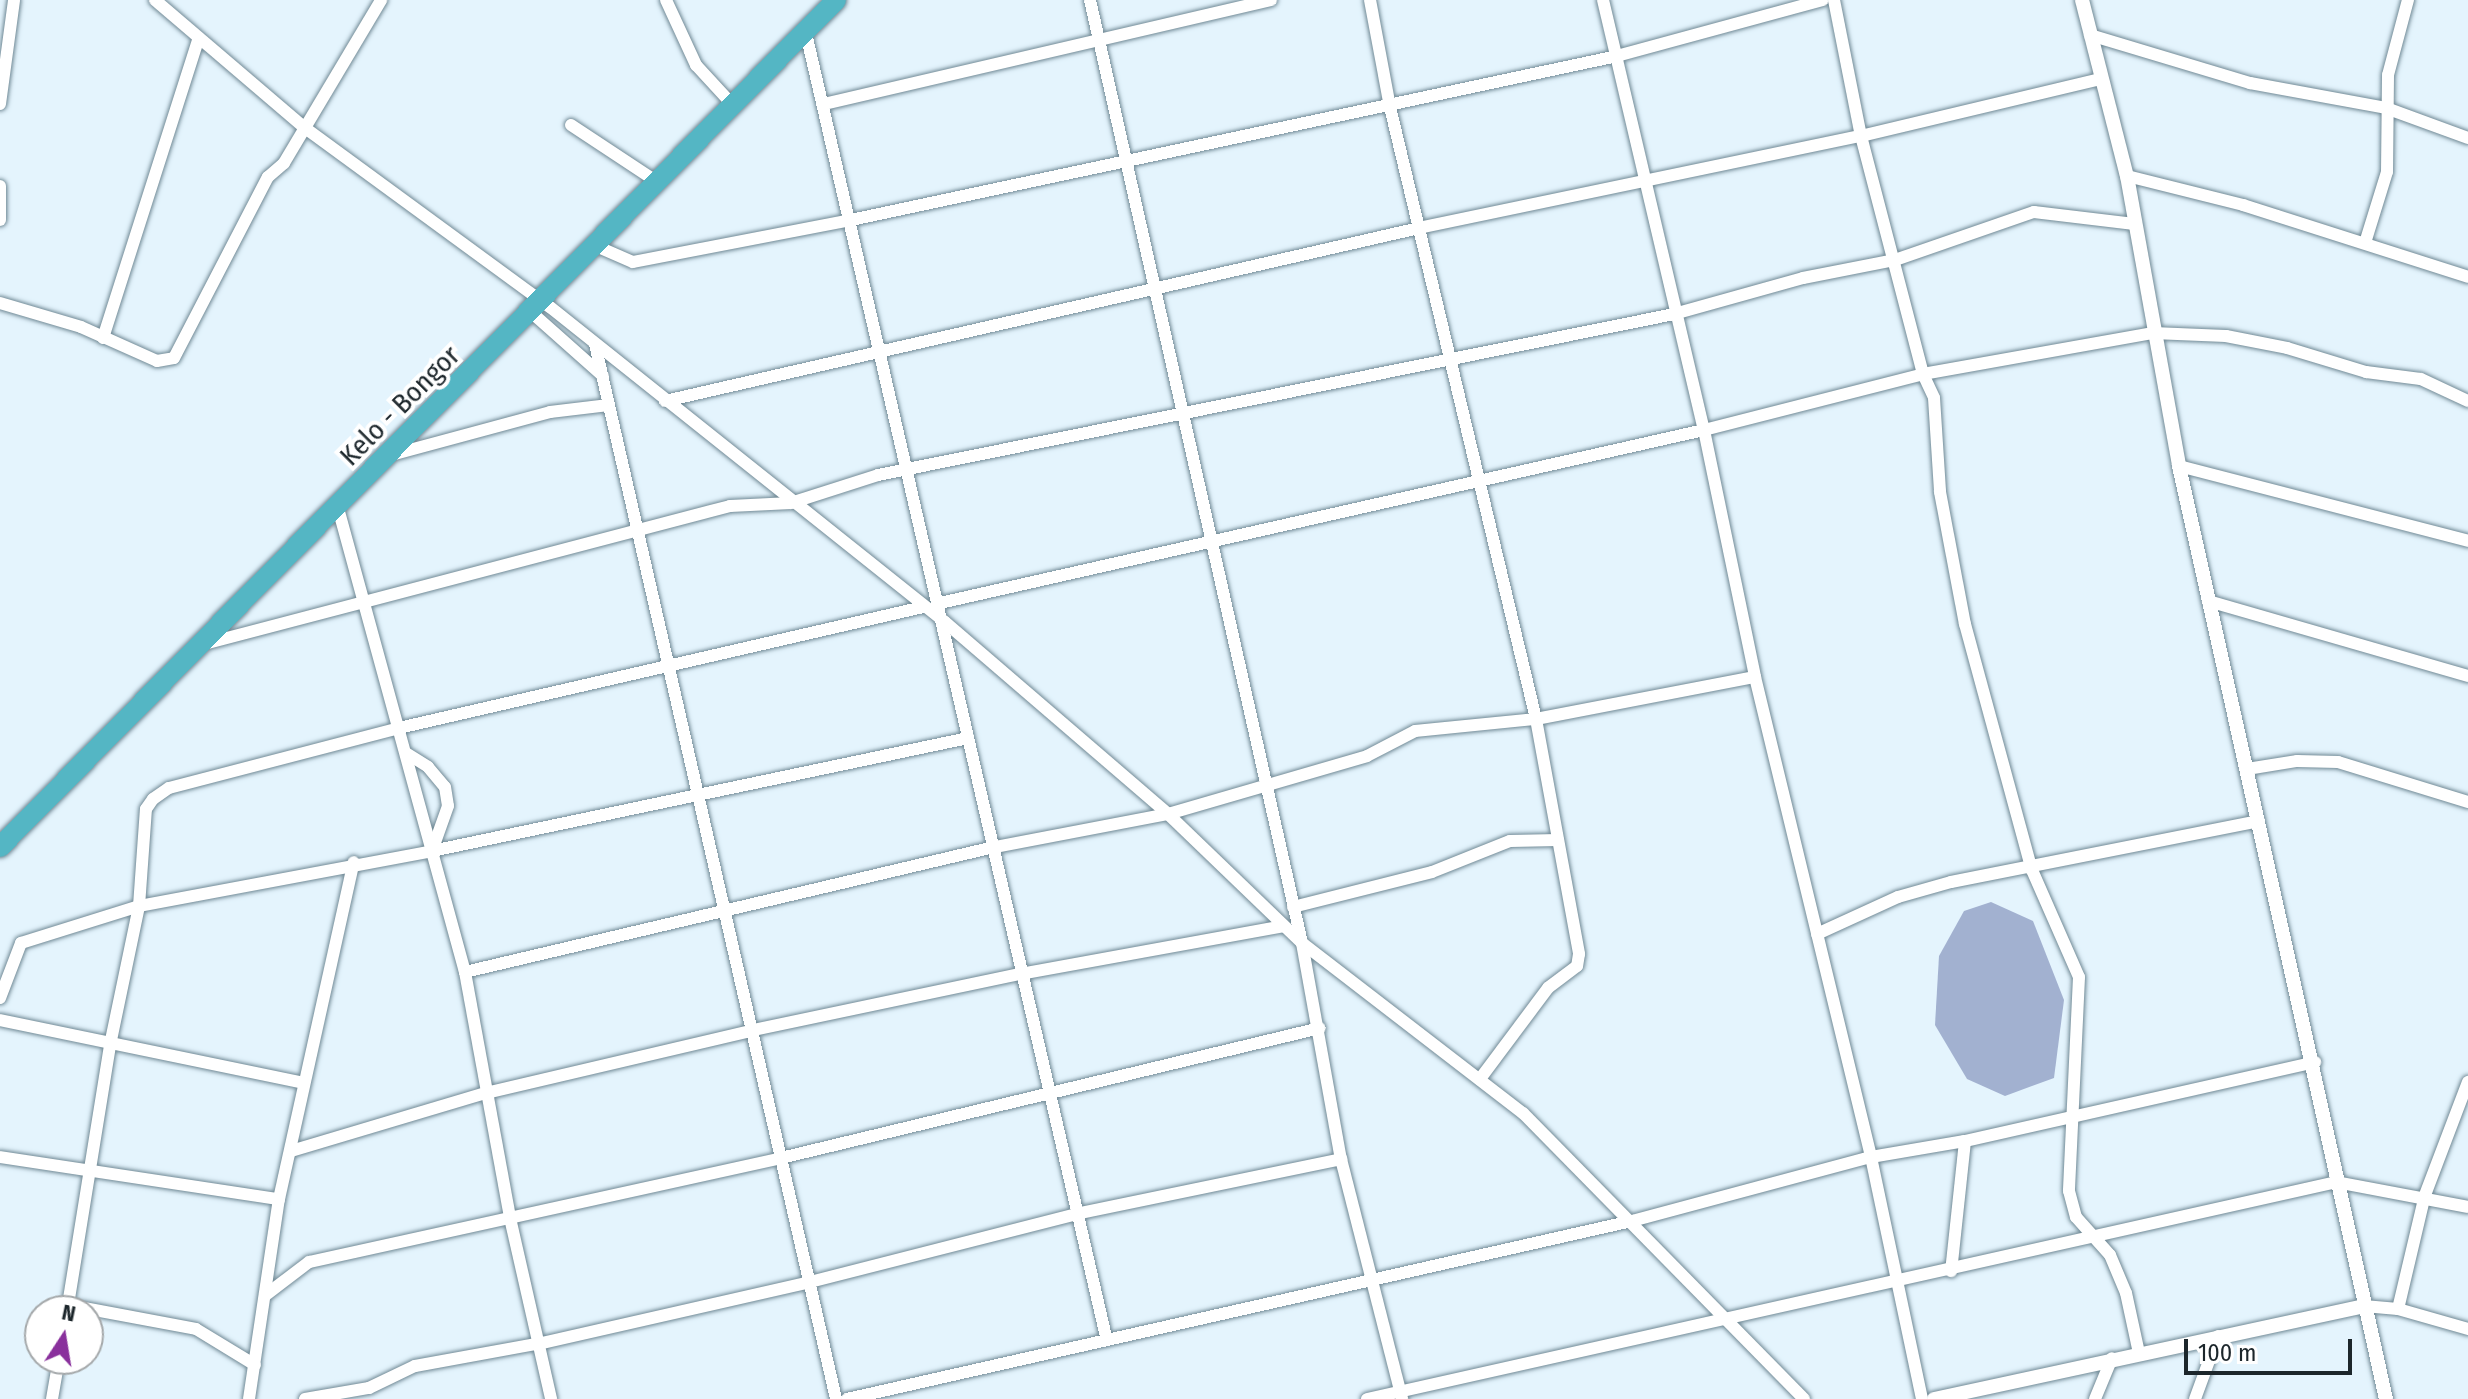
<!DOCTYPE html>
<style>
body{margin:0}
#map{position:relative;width:2468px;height:1399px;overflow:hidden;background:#e4f4fd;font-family:"Fira Sans Condensed",sans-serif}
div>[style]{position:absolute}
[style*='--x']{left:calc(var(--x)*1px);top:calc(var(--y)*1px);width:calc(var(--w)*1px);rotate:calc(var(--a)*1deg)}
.water>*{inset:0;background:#a2b1d0}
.roads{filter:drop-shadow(0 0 2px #708995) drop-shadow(0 0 2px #708995)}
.minor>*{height:12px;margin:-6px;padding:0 6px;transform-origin:6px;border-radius:6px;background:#fff}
.tertiary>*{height:14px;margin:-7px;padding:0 7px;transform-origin:7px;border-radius:7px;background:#fff}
.trunk>*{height:20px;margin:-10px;padding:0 10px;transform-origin:10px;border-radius:10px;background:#54b6c4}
span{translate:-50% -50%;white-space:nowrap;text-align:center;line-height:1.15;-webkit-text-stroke:8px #fff;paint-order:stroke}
.street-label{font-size:28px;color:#1c262b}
.north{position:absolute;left:24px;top:1295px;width:80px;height:80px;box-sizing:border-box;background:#fff;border:2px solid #a4a8aa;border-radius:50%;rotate:12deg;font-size:22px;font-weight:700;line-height:32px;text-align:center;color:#1c262b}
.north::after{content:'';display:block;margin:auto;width:28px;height:36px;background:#89309c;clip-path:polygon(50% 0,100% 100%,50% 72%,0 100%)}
.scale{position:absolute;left:2184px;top:1339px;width:168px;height:36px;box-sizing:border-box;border:4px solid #1c262b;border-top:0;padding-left:10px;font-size:24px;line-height:28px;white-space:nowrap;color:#1c262b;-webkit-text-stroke:6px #fff;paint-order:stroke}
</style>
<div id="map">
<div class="water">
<i style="clip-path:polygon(1991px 902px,2033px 921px,2064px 1000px,2054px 1078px,2005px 1096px,1967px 1079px,1935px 1025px,1939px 956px,1964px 911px)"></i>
</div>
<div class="roads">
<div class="minor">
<i style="--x:155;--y:0;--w:197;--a:40.5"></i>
<i style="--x:305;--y:128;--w:303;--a:36.2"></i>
<i style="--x:550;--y:307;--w:505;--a:38.57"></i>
<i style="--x:945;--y:622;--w:294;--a:40.7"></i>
<i style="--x:1168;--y:814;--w:186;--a:43.9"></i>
<i style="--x:1302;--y:943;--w:279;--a:37.6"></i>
<i style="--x:1523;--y:1113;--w:401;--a:45.5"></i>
<i style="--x:666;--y:0;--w:72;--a:65.2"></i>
<i style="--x:696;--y:65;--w:52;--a:47.4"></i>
<i style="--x:1090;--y:0;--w:967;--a:77.33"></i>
<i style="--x:1302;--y:943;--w:219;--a:79.8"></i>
<i style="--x:1341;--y:1159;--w:248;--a:75.7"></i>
<i style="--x:1370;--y:0;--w:109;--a:79.4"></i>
<i style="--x:1390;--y:107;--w:629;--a:76.58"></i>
<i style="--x:1536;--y:719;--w:239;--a:79.6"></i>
<i style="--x:1579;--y:954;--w:12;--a:99"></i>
<i style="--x:1577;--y:966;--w:36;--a:143"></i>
<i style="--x:1548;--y:988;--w:114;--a:126.8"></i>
<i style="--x:1603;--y:0;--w:442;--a:76.8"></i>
<i style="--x:1704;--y:430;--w:252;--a:78.3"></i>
<i style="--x:1755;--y:677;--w:494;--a:76.4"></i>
<i style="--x:1871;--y:1157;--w:247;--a:78.1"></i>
<i style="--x:1834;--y:0;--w:139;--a:78.8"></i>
<i style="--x:1861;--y:136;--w:246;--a:75.4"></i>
<i style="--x:1923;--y:374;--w:26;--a:65"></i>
<i style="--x:1934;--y:398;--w:94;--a:86.3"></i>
<i style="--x:1940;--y:492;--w:134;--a:79.3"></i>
<i style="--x:1965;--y:624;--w:255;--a:74.8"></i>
<i style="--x:2032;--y:870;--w:117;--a:66.3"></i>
<i style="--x:2079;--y:977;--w:214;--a:92.7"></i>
<i style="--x:2069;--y:1191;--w:27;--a:75"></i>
<i style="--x:2076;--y:1217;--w:51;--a:48.2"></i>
<i style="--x:2110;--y:1255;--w:41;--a:67.2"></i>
<i style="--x:2126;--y:1293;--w:61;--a:77.8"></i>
<i style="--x:805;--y:29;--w:1342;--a:77.04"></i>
<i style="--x:2090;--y:35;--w:167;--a:16.7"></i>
<i style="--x:2250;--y:83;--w:138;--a:10.4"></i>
<i style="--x:2386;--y:108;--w:87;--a:20.1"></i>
<i style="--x:0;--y:104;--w:105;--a:-82.3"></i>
<i style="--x:824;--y:104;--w:459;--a:-13.1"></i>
<i style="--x:571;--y:125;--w:102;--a:33.4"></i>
<i style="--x:2127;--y:176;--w:120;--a:14"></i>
<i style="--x:2243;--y:205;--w:236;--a:17.7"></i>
<i style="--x:0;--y:186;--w:34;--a:90"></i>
<i style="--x:2365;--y:243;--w:74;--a:-72.8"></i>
<i style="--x:2387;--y:172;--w:97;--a:-89.4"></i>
<i style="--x:2388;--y:75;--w:78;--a:-75.1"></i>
<i style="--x:596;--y:246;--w:40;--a:23.4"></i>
<i style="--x:633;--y:262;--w:222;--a:-10.9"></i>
<i style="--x:851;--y:220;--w:783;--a:-12.08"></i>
<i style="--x:1617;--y:56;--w:213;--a:-15.2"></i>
<i style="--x:0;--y:303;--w:84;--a:16.5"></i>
<i style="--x:81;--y:327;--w:83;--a:24.1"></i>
<i style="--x:157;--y:361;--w:17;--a:-10"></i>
<i style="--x:174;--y:358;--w:204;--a:-62.6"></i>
<i style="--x:268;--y:177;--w:21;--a:-41"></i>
<i style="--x:284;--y:163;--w:190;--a:-59.2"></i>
<i style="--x:531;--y:312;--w:96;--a:41.6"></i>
<i style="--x:103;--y:338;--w:315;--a:-72.3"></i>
<i style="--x:595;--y:344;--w:1082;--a:77.13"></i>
<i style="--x:665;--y:401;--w:774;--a:-12.92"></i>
<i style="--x:1419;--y:228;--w:451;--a:-11.8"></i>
<i style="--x:1861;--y:136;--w:246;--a:-13.4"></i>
<i style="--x:391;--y:455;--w:165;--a:-15.1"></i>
<i style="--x:550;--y:412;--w:59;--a:-6.8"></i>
<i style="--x:2179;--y:466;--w:299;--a:14.5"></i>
<i style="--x:338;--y:508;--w:481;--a:74.7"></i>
<i style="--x:465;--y:972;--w:250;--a:79.6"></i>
<i style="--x:510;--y:1218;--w:186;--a:77.2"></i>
<i style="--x:2208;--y:601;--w:271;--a:16.1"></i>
<i style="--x:940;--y:603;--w:783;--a:-12.76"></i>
<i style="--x:1704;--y:430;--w:226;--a:-14.3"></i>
<i style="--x:1923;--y:374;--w:234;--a:-10.1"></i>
<i style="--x:2153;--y:333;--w:73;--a:2.4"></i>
<i style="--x:2226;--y:336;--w:62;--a:11.1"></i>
<i style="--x:2287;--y:348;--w:83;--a:16.9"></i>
<i style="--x:2366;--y:372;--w:55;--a:7.3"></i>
<i style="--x:2421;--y:379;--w:52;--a:25.1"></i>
<i style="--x:204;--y:644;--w:544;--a:-14.7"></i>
<i style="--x:730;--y:506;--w:61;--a:-2.8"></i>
<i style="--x:791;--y:503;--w:91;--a:-17.8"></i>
<i style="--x:878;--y:475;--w:812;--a:-11.43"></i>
<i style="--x:1674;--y:314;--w:134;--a:-15.6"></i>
<i style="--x:1803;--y:278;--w:94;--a:-11.1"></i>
<i style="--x:1895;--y:260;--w:147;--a:-19.1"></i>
<i style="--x:2034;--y:212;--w:101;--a:6.8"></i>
<i style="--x:406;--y:753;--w:26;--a:32"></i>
<i style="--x:428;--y:767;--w:26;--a:50"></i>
<i style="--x:445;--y:787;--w:19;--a:81"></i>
<i style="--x:448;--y:806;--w:48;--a:109.6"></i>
<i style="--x:2247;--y:769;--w:51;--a:-9.1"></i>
<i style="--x:2297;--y:761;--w:41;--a:1.4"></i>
<i style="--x:2338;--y:762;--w:136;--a:17.1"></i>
<i style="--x:1293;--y:907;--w:143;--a:-14.1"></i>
<i style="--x:1432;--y:872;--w:84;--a:-21.7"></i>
<i style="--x:1510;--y:841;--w:48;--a:-1.2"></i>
<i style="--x:1817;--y:934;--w:89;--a:-24.6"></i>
<i style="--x:1898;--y:897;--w:55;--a:-15.8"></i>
<i style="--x:1951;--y:882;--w:314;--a:-11.2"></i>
<i style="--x:465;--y:972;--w:539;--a:-13.29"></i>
<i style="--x:990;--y:848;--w:181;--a:-10.8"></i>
<i style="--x:1168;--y:814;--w:207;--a:-16.2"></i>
<i style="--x:1367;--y:756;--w:54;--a:-27.5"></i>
<i style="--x:1415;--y:731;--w:122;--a:-5.7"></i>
<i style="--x:1536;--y:719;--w:223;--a:-10.9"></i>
<i style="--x:0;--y:998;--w:59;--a:-69.1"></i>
<i style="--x:21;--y:943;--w:124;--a:-17.4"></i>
<i style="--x:139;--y:906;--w:298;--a:-10.6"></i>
<i style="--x:432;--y:851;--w:548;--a:-11.9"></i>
<i style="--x:0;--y:1020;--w:309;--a:11.7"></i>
<i style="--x:1965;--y:1141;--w:359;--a:-12.7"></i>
<i style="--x:291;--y:1151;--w:203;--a:-16.6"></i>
<i style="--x:486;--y:1093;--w:275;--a:-13.2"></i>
<i style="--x:754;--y:1030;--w:272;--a:-11.9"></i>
<i style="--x:1020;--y:974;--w:268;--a:-10.3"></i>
<i style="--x:0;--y:1157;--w:282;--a:8.6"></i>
<i style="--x:267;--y:1294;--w:53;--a:-37.3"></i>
<i style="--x:309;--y:1262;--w:483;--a:-12.4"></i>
<i style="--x:781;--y:1158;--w:554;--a:-13.56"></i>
<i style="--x:68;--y:1305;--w:130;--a:10.6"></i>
<i style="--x:196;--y:1329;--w:69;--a:31.4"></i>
<i style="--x:2364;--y:1306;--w:34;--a:5"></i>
<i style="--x:2398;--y:1309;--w:73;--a:15.9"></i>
<i style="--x:2398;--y:1309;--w:117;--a:-76.7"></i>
<i style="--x:2425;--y:1195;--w:121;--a:-69.2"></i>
<i style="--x:67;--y:1311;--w:269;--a:-80.8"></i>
<i style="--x:110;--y:1045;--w:142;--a:-78.2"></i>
<i style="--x:139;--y:906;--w:97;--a:-85.9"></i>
<i style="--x:146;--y:809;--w:12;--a:-55"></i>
<i style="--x:153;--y:799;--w:19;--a:-35"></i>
<i style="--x:169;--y:788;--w:238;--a:-14.6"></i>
<i style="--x:399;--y:728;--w:538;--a:-13"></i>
<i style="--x:52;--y:1399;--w:41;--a:-80.1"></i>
<i style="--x:249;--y:1399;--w:202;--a:-81.5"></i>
<i style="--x:279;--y:1199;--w:345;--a:-77.5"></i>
<i style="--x:305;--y:1399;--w:65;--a:-9.8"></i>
<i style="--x:369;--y:1388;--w:51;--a:-25.6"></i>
<i style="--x:415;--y:1366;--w:129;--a:-10.3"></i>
<i style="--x:542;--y:1343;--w:271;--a:-12.8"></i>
<i style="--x:806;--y:1283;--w:279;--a:-14.3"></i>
<i style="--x:1076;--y:1214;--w:271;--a:-11.7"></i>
<i style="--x:847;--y:1399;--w:805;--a:-12.78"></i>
<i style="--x:1632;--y:1221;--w:247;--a:-15"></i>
<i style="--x:1871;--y:1157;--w:95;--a:-9.7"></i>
<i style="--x:1965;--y:1141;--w:131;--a:96.1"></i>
<i style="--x:1367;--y:1399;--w:993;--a:-12.62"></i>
<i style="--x:2336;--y:1182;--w:134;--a:10.7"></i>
<i style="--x:2095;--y:1399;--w:44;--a:-67.5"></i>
<i style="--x:2195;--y:1399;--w:67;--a:-69.9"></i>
</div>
<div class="tertiary">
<i style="--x:2082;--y:0;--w:182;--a:75.7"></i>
<i style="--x:2127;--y:176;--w:295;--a:79.8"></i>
<i style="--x:2179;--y:466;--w:956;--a:77.49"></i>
<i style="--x:1934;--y:1399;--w:440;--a:-12.2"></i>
</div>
<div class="trunk">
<i style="--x:0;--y:847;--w:1190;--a:-45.37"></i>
</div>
</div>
<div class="street-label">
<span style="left:400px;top:406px;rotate:-45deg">Kelo - Bongor</span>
</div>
<div class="north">N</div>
<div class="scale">100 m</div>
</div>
